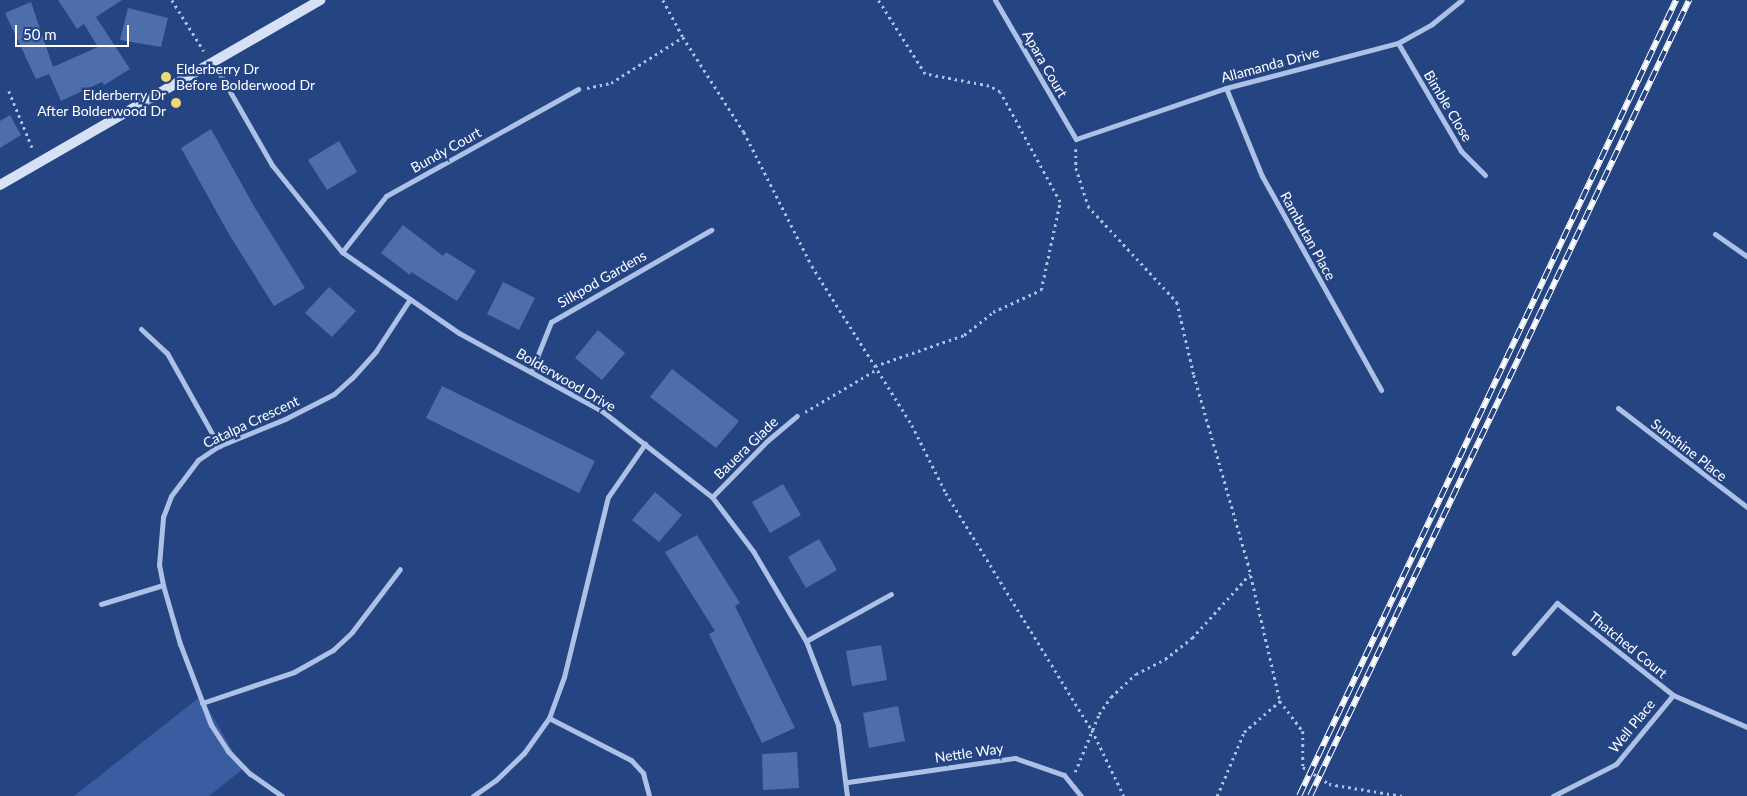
<!DOCTYPE html>
<style>
body{margin:0}
#map{position:relative;width:1747px;height:796px;overflow:hidden;background:#254482;font-family:Lato,sans-serif}
div>[style]{position:absolute}
[style*='--x']{left:calc(var(--x)*1px);top:calc(var(--y)*1px);width:calc(var(--w)*1px);rotate:calc(var(--a)*1deg)}
.green>*{inset:0;background:#395da0}
.building>*{inset:0;background:#4d6eab}
.path>*{height:2.5px;margin-top:-1.25px;transform-origin:0;background:repeating-linear-gradient(90deg,#adc1e7 0 2.5px,transparent 0 6.5px)}
.street>*{height:5px;margin:-2.5px;padding:0 2.5px;transform-origin:2.5px;border-radius:2.5px;background:#adc1e7}
.secondary>*{height:10px;margin:-5px;padding:0 5px;transform-origin:5px;border-radius:5px;background:#d6e1f6}
.rail>*{height:5.5px;margin-top:-2.75px;transform-origin:0;background:repeating-linear-gradient(90deg,#254482 0 11px,#fff 0 22px);box-sizing:border-box;border-block:1px solid #fff}
.dots>*{width:14px;height:14px;translate:-50% -50%;box-sizing:border-box;border:2px solid #254482;border-radius:50%}
span{translate:-50% -50%;white-space:nowrap;text-align:center;line-height:1.15;-webkit-text-stroke:5px #254482;paint-order:stroke}
.street-label{font-size:14px;color:#fff}
.poi-label{font-size:14px;color:#fff}
.left{translate:0 -50%;text-align:left}
.right{translate:-100% -50%;text-align:right}
.scale{position:absolute;left:15px;top:25px;width:114px;height:22px;box-sizing:border-box;border:2px solid #fff;border-top:0;padding-left:6px;font-size:15px;line-height:18px;white-space:nowrap;color:#fff;-webkit-text-stroke:4px #254482;paint-order:stroke}
</style>
<div id="map">
<div class="green">
<i style="clip-path:polygon(201px 696px,243px 769px,209px 796px,74px 796px)"></i>
</div>
<div class="building">
<i style="clip-path:polygon(58px 0,122px 0,96px 17px,130px 69px,104px 85px,102px 82px,61px 101px,49px 74px,36px 79px,5px 13px,31px 2px,53px 67px,98px 47px,84px 24px,77px 29px)"></i>
<i style="clip-path:polygon(128px 8px,168px 18px,161px 47px,120px 40px)"></i>
<i style="clip-path:polygon(10px 115px,21px 135px,0 148px,0 121px)"></i>
<i style="clip-path:polygon(211px 129px,255px 208px,305px 288px,274px 306px,230px 236px,181px 148px)"></i>
<i style="clip-path:polygon(339px 141px,357px 172px,327px 190px,308px 160px)"></i>
<i style="clip-path:polygon(403px 225px,443px 256px,446px 252px,476px 271px,457px 301px,411px 272px,410px 275px,381px 253px)"></i>
<i style="clip-path:polygon(503px 282px,535px 298px,519px 330px,487px 314px)"></i>
<i style="clip-path:polygon(329px 287px,356px 311px,332px 337px,305px 313px)"></i>
<i style="clip-path:polygon(598px 330px,625px 353px,602px 380px,575px 358px)"></i>
<i style="clip-path:polygon(672px 369px,739px 421px,716px 448px,650px 397px)"></i>
<i style="clip-path:polygon(442px 386px,595px 461px,579px 493px,426px 418px)"></i>
<i style="clip-path:polygon(783px 484px,801px 515px,770px 533px,752px 502px)"></i>
<i style="clip-path:polygon(655px 492px,682px 515px,659px 542px,632px 520px)"></i>
<i style="clip-path:polygon(697px 535px,740px 603px,735px 606px,795px 728px,762px 743px,709px 634px,715px 631px,665px 552px)"></i>
<i style="clip-path:polygon(819px 539px,837px 570px,806px 588px,788px 557px)"></i>
<i style="clip-path:polygon(881px 645px,887px 680px,852px 686px,846px 651px)"></i>
<i style="clip-path:polygon(898px 706px,905px 741px,869px 748px,863px 713px)"></i>
<i style="clip-path:polygon(797px 752px,799px 788px,763px 790px,762px 754px)"></i>
</div>
<div class="path">
<i style="--x:172;--y:0;--w:60;--a:57.9"></i>
<i style="--x:663;--y:0;--w:42;--a:61.6"></i>
<i style="--x:587;--y:88;--w:25;--a:-12"></i>
<i style="--x:611;--y:83;--w:85;--a:-32.6"></i>
<i style="--x:683;--y:37;--w:113;--a:57.3"></i>
<i style="--x:744;--y:132;--w:150;--a:63.1"></i>
<i style="--x:812;--y:266;--w:188;--a:57.8"></i>
<i style="--x:912;--y:425;--w:76;--a:63.4"></i>
<i style="--x:946;--y:493;--w:278;--a:58.4"></i>
<i style="--x:1092;--y:730;--w:73;--a:64.1"></i>
<i style="--x:9;--y:91;--w:61;--a:67.7"></i>
<i style="--x:1076;--y:149;--w:19;--a:90"></i>
<i style="--x:1076;--y:168;--w:40;--a:72"></i>
<i style="--x:1088;--y:206;--w:131;--a:47.2"></i>
<i style="--x:1177;--y:302;--w:75;--a:76.9"></i>
<i style="--x:1194;--y:375;--w:196;--a:74"></i>
<i style="--x:1248;--y:563;--w:142;--a:76.9"></i>
<i style="--x:1280;--y:701;--w:38;--a:53"></i>
<i style="--x:1303;--y:731;--w:36;--a:90"></i>
<i style="--x:1303;--y:767;--w:31;--a:33"></i>
<i style="--x:1329;--y:784;--w:74;--a:9.3"></i>
<i style="--x:875;--y:366;--w:94;--a:-19.2"></i>
<i style="--x:964;--y:335;--w:37;--a:-38"></i>
<i style="--x:993;--y:312;--w:53;--a:-24.6"></i>
<i style="--x:1041;--y:290;--w:90;--a:-77.8"></i>
<i style="--x:1060;--y:202;--w:125;--a:-118.6"></i>
<i style="--x:1000;--y:92;--w:13;--a:-151"></i>
<i style="--x:989;--y:86;--w:65;--a:-169.4"></i>
<i style="--x:925;--y:74;--w:88;--a:-122.4"></i>
<i style="--x:805;--y:412;--w:84;--a:-30.8"></i>
<i style="--x:1075;--y:772;--w:63;--a:-67.5"></i>
<i style="--x:1099;--y:714;--w:21;--a:-55"></i>
<i style="--x:1111;--y:697;--w:34;--a:-43"></i>
<i style="--x:1136;--y:674;--w:33;--a:-27"></i>
<i style="--x:1165;--y:659;--w:34;--a:-38"></i>
<i style="--x:1192;--y:638;--w:86;--a:-47.8"></i>
<i style="--x:1217;--y:796;--w:69;--a:-67.1"></i>
<i style="--x:1244;--y:732;--w:48;--a:-40.7"></i>
</div>
<div class="street">
<i style="--x:995;--y:0;--w:161;--a:59.8"></i>
<i style="--x:1076;--y:139;--w:158;--a:-18.8"></i>
<i style="--x:1226;--y:88;--w:178;--a:-14.7"></i>
<i style="--x:1398;--y:43;--w:39;--a:-29"></i>
<i style="--x:1432;--y:24;--w:38;--a:-39"></i>
<i style="--x:1398;--y:43;--w:125;--a:59.7"></i>
<i style="--x:1461;--y:151;--w:34;--a:45"></i>
<i style="--x:213;--y:62;--w:119;--a:60.2"></i>
<i style="--x:272;--y:165;--w:112;--a:51.2"></i>
<i style="--x:342;--y:252;--w:142;--a:34.7"></i>
<i style="--x:459;--y:333;--w:163;--a:28.6"></i>
<i style="--x:602;--y:411;--w:140;--a:38"></i>
<i style="--x:712;--y:497;--w:68;--a:52.8"></i>
<i style="--x:753;--y:551;--w:104;--a:59.5"></i>
<i style="--x:806;--y:641;--w:90;--a:69.1"></i>
<i style="--x:838;--y:725;--w:72;--a:82.8"></i>
<i style="--x:1226;--y:88;--w:95;--a:67.8"></i>
<i style="--x:1262;--y:176;--w:245;--a:60.9"></i>
<i style="--x:1715;--y:234;--w:39;--a:35"></i>
<i style="--x:342;--y:252;--w:71;--a:-51.8"></i>
<i style="--x:386;--y:196;--w:220;--a:-29.1"></i>
<i style="--x:141;--y:329;--w:35;--a:43"></i>
<i style="--x:167;--y:353;--w:107;--a:60.8"></i>
<i style="--x:531;--y:372;--w:54;--a:-68.2"></i>
<i style="--x:551;--y:322;--w:185;--a:-29.9"></i>
<i style="--x:1618;--y:408;--w:163;--a:37.5"></i>
<i style="--x:712;--y:497;--w:78;--a:-45.5"></i>
<i style="--x:767;--y:441;--w:39;--a:-40"></i>
<i style="--x:101;--y:604;--w:65;--a:-17"></i>
<i style="--x:806;--y:641;--w:97;--a:-28.9"></i>
<i style="--x:1514;--y:653;--w:66;--a:-49.3"></i>
<i style="--x:1557;--y:603;--w:148;--a:38.4"></i>
<i style="--x:1673;--y:695;--w:81;--a:23.4"></i>
<i style="--x:202;--y:703;--w:97;--a:-18.6"></i>
<i style="--x:294;--y:672;--w:45;--a:-29.4"></i>
<i style="--x:333;--y:650;--w:26;--a:-43"></i>
<i style="--x:352;--y:632;--w:79;--a:-52.7"></i>
<i style="--x:549;--y:718;--w:92;--a:27.1"></i>
<i style="--x:631;--y:760;--w:18;--a:47"></i>
<i style="--x:643;--y:773;--w:24;--a:75"></i>
<i style="--x:848;--y:782;--w:169;--a:-8.2"></i>
<i style="--x:1015;--y:758;--w:52;--a:19.1"></i>
<i style="--x:1064;--y:775;--w:27;--a:51"></i>
<i style="--x:282;--y:796;--w:39;--a:-145"></i>
<i style="--x:250;--y:774;--w:32;--a:-134"></i>
<i style="--x:228;--y:751;--w:31;--a:-123"></i>
<i style="--x:211;--y:725;--w:87;--a:-110.9"></i>
<i style="--x:180;--y:644;--w:61;--a:-106.1"></i>
<i style="--x:163;--y:585;--w:20;--a:-101"></i>
<i style="--x:159;--y:565;--w:48;--a:-85.2"></i>
<i style="--x:163;--y:517;--w:22;--a:-69"></i>
<i style="--x:171;--y:496;--w:45;--a:-53.1"></i>
<i style="--x:198;--y:460;--w:25;--a:-34"></i>
<i style="--x:219;--y:446;--w:71;--a:-22.2"></i>
<i style="--x:285;--y:419;--w:55;--a:-27"></i>
<i style="--x:334;--y:394;--w:24;--a:-42"></i>
<i style="--x:352;--y:378;--w:36;--a:-48"></i>
<i style="--x:376;--y:351;--w:62;--a:-56.8"></i>
<i style="--x:473;--y:796;--w:28;--a:-35"></i>
<i style="--x:496;--y:780;--w:39;--a:-44"></i>
<i style="--x:524;--y:753;--w:43;--a:-54.5"></i>
<i style="--x:549;--y:718;--w:44;--a:-69.9"></i>
<i style="--x:564;--y:677;--w:185;--a:-76.3"></i>
<i style="--x:608;--y:497;--w:65;--a:-55.1"></i>
<i style="--x:1553;--y:796;--w:71;--a:-26.9"></i>
<i style="--x:1616;--y:764;--w:89;--a:-50.4"></i>
</div>
<div class="secondary">
<i style="--x:0;--y:185;--w:370;--a:-30"></i>
</div>
<div class="rail">
<i style="--x:1299;--y:796;--w:881;--a:-64.66"></i>
<i style="--x:1310;--y:796;--w:882;--a:-64.54"></i>
</div>
<div class="dots">
<i style="left:166px;top:77px;background:#f1d971"></i>
<i style="left:176px;top:103px;background:#f1d971"></i>
</div>
<div class="street-label">
<span style="left:1045px;top:64px;rotate:60deg">Apara Court</span>
<span style="left:1270px;top:65px;rotate:-15deg">Allamanda Drive</span>
<span style="left:1448px;top:106px;rotate:59deg">Bimble Close</span>
<span style="left:446px;top:150px;rotate:-29deg">Bundy Court</span>
<span style="left:1308px;top:236px;rotate:61deg">Rambutan Place</span>
<span style="left:602px;top:279px;rotate:-30deg">Silkpod Gardens</span>
<span style="left:566px;top:380px;rotate:30deg">Bolderwood Drive</span>
<span style="left:251px;top:422px;rotate:-25deg">Catalpa Crescent</span>
<span style="left:746px;top:448px;rotate:-44deg">Bauera Glade</span>
<span style="left:1689px;top:450px;rotate:38deg">Sunshine Place</span>
<span style="left:1628px;top:645px;rotate:39deg">Thatched Court</span>
<span style="left:1632px;top:726px;rotate:-51deg">Well Place</span>
<span style="left:969px;top:753px;rotate:-8deg">Nettle Way</span>
</div>
<div class="poi-label">
<span class="left" style="left:176px;top:77px">Elderberry Dr<br>Before Bolderwood Dr</span>
<span class="right" style="left:166px;top:103px">Elderberry Dr<br>After Bolderwood Dr</span>
</div>
<div class="scale">50 m</div>
</div>
